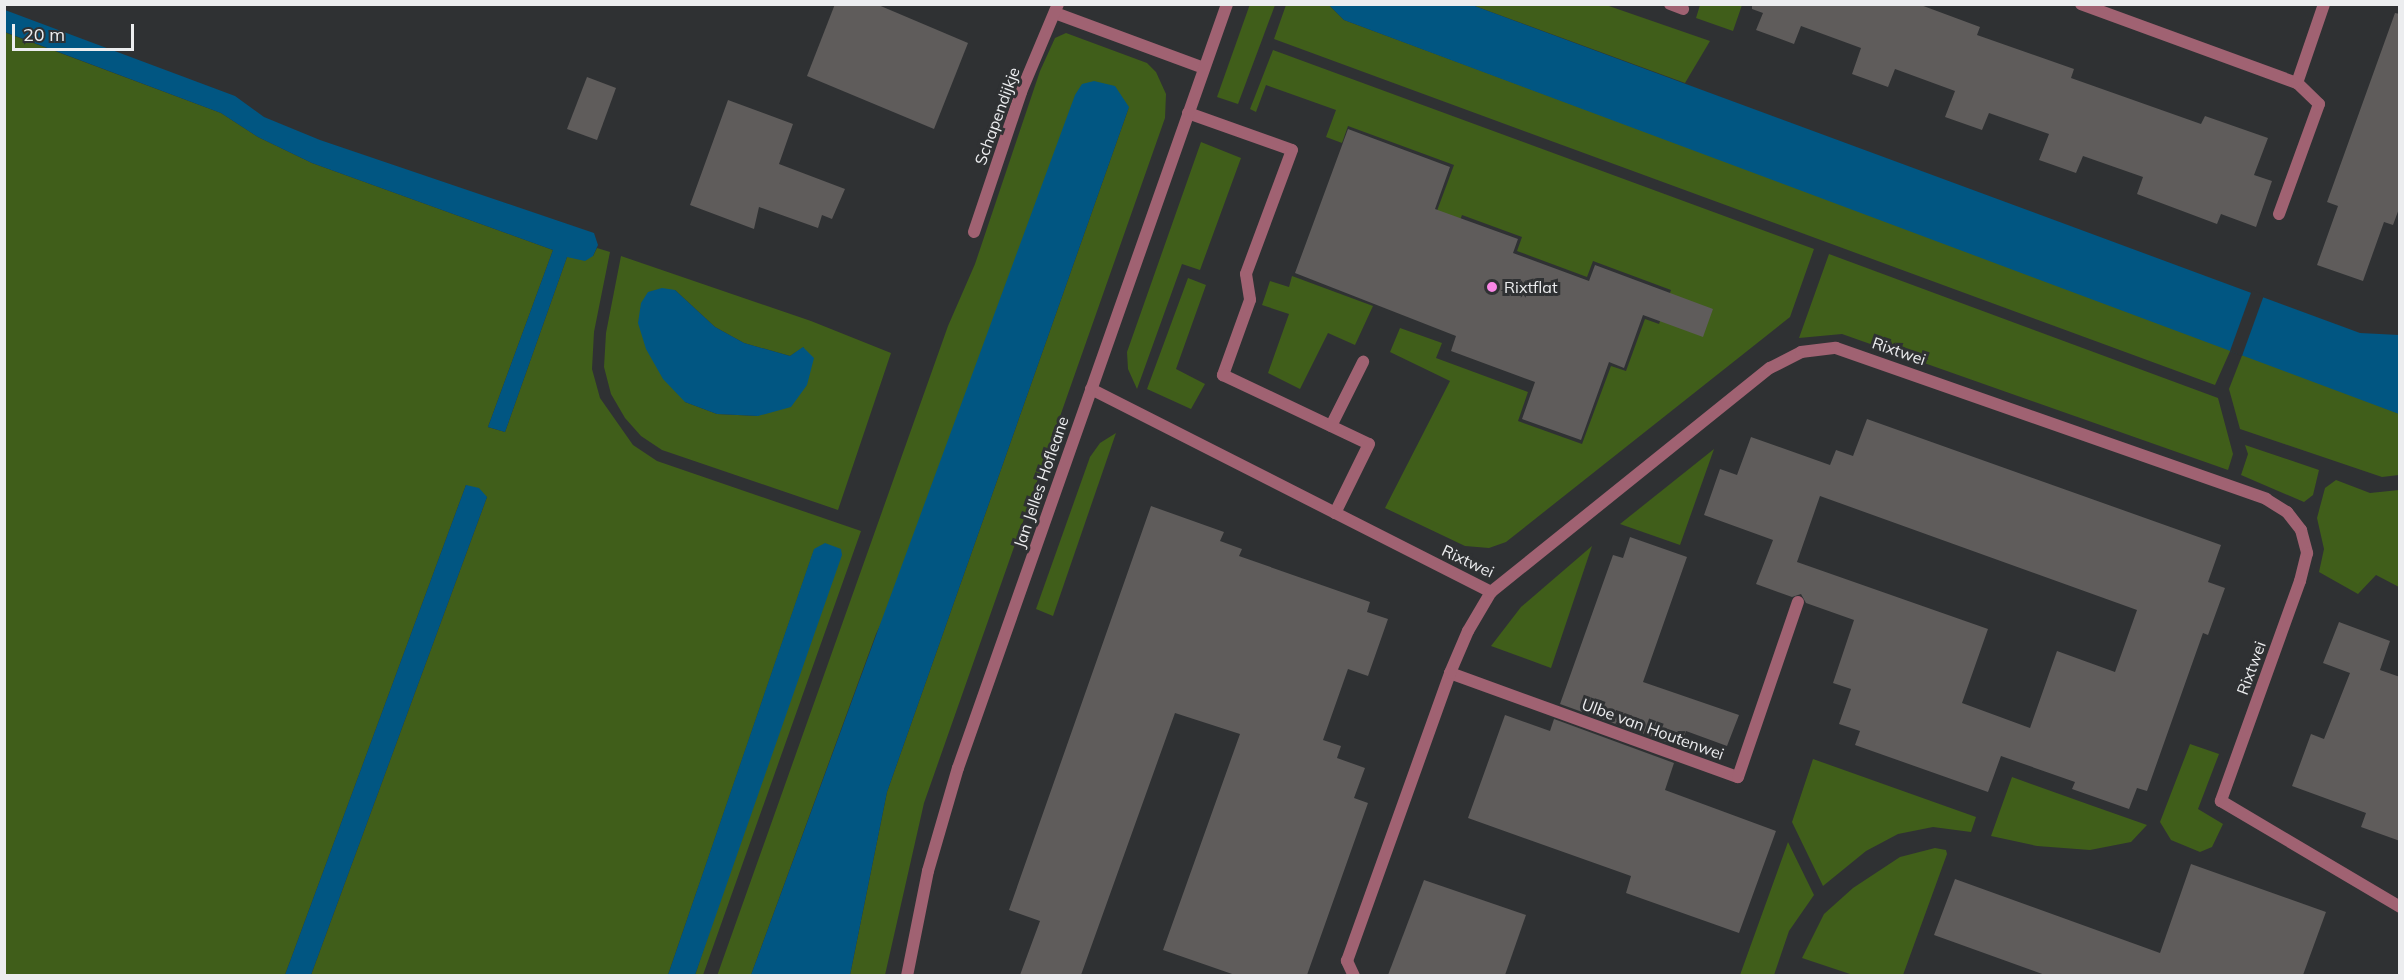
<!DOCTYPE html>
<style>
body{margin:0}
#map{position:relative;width:2404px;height:980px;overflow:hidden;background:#2f3133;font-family:Mulish,sans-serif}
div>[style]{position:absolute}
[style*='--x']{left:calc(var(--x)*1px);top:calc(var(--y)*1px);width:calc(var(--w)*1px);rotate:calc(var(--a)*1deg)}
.green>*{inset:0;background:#405e1a}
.water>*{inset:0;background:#015682}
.pier>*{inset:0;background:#2f3133}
.building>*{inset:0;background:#5f5c5b}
.service>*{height:12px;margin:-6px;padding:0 6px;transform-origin:6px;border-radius:6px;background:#a06272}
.minor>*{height:12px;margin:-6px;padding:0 6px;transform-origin:6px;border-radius:6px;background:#a06272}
.tertiary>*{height:12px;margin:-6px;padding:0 6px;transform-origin:6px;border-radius:6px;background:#a06272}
.dots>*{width:16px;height:16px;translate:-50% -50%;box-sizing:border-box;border:3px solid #2f3133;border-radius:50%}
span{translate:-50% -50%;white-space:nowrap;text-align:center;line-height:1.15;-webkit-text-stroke:6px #2f3133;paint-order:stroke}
.street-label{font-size:16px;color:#ecedef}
.poi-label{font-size:16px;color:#ecedef}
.left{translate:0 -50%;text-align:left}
.frame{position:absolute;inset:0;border:6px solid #ecedef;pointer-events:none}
.scale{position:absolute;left:12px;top:24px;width:122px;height:27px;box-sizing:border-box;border:3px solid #ecedef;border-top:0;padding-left:8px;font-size:18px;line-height:21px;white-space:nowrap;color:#ecedef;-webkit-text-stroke:4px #2f3133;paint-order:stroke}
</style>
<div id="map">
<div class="green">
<i style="clip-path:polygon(1250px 4px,1275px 5px,1238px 104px,1217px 97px)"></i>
<i style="clip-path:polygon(1286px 5px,1329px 5px,1344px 20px,2231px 349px,2215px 385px,1274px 39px)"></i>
<i style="clip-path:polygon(1472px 5px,1606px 5px,1710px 41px,1685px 83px)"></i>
<i style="clip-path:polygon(1700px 5px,1700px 4px,1742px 5px,1733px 31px,1696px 18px)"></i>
<i style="clip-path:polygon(4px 32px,221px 113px,258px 137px,312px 163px,553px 250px,488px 427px,505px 432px,567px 257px,593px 256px,597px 248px,610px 252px,594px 332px,592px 369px,600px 398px,633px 445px,657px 461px,861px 531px,703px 975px,695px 975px,721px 897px,814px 550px,668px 975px,311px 975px,487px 497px,466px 485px,285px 975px,5px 975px)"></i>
<i style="clip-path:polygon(1066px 33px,1147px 63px,1156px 72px,1166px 94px,1165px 118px,924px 803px,885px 975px,850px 975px,887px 792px,1129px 107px,876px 634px,751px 975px,717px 976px,948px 326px,975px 264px,1040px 71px,1055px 38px)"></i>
<i style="clip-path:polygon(1273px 50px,1814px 249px,1790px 317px,1506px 542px,1489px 548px,1465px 546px,1385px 508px,1450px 381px,1390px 352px,1400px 328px,1442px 343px,1436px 358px,1528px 392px,1518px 421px,1582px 444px,1611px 366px,1626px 371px,1645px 319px,1659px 324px,1671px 290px,1593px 261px,1587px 277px,1517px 251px,1522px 237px,1462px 215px,1451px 244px,1428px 235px,1454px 165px,1348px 126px,1342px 143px,1326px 137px,1336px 110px,1266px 85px,1256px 112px,1250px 109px)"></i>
<i style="clip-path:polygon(1201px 142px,1241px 158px,1200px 270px,1182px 264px,1137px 389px,1128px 369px,1127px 352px)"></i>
<i style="clip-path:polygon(1829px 254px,2218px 398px,2233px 454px,2228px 470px,1842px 334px,1799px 338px)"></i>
<i style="clip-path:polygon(evenodd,621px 256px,811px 321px,891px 353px,838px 510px,662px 450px,641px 436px,625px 418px,611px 394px,604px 367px,606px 333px,621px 256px,675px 290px,715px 327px,744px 343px,790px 356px,804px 347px,758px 416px,717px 414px,685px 402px,675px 290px)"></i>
<i style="clip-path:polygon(1292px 276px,1373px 306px,1355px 345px,1328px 333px,1300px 389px,1268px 373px,1289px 314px,1262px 305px,1270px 281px,1289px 287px)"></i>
<i style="clip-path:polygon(1188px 278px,1206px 285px,1176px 369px,1205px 384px,1191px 409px,1147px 389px)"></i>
<i style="clip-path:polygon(2243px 353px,2400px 414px,2399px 475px,2382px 477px,2240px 429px,2229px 389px)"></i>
<i style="clip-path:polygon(1116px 433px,1053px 616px,1036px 609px,1090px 457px,1100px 443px)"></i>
<i style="clip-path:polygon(2245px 445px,2319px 470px,2313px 495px,2304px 502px,2241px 475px,2248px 454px)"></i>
<i style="clip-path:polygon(1714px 449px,1680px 545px,1620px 524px)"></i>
<i style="clip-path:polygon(2336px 480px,2370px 493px,2399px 490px,2399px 587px,2376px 575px,2358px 594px,2319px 572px,2324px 549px,2317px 518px,2325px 488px)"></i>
<i style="clip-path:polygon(1592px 546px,1551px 668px,1491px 646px,1521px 607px)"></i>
<i style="clip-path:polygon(2190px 744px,2219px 754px,2198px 809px,2223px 824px,2212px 847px,2200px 852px,2171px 840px,2160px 822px)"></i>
<i style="clip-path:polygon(1813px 759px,1976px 817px,1971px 832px,1933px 827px,1898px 834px,1866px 851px,1823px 886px,1792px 822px)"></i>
<i style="clip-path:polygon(2012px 777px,2093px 806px,2147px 825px,2131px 842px,2090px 850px,2037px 846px,1991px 836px)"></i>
<i style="clip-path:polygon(1788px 842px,1814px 895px,1789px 931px,1774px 975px,1740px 975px)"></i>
<i style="clip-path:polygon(1935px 848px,1946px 850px,1947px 854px,1903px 975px,1853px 975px,1802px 958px,1824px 914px,1853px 888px,1900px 857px)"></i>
</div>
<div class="water">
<i style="clip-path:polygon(1329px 5px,1472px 5px,2360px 333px,2399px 335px,2399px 414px,1344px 20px)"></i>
<i style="clip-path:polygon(5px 10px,235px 96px,264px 117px,320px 140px,594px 233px,598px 245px,593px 256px,585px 261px,567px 257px,505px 432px,488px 427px,553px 250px,312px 163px,258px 137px,221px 113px,5px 32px)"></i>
<i style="clip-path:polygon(1094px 81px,1115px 86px,1129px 107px,887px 792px,850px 975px,751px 975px,1075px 95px,1082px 84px)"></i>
<i style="clip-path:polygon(662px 288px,675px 290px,715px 327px,744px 343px,790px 356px,803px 347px,814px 358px,807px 385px,791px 407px,758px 416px,717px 414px,685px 402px,663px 379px,646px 349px,638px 323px,641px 303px,648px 292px)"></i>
<i style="clip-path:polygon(466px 485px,479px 488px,487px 497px,311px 975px,285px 975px)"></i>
<i style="clip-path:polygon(825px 543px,841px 549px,842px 555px,695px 975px,668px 975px,814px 549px)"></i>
</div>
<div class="pier">
<i style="clip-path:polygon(2252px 290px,2264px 295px,2242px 356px,2230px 351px)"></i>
</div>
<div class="building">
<i style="clip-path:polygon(835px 4px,876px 4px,968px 43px,934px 129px,807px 76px)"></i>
<i style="clip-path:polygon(1752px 4px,1918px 4px,1980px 27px,1977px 35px,2074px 69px,2071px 78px,2201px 124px,2205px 116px,2268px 138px,2254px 175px,2272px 181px,2256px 227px,2221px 214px,2217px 224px,2137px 194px,2143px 177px,2083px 156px,2076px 173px,2039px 160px,2049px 134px,1989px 113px,1982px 130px,1945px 117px,1955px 91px,1895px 69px,1888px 87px,1852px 74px,1861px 48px,1801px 26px,1794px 44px,1756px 30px,1763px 13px,1752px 9px)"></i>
<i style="clip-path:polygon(2395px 13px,2400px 14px,2400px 206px,2393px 225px,2384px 222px,2363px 281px,2317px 265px,2338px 206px,2327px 202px)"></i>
<i style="clip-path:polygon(587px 77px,616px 88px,597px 140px,567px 129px)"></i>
<i style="clip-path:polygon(728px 100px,793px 124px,779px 164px,845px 189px,832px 219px,822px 215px,818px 228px,759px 207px,754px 229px,690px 205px)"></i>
<i style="clip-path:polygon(1348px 129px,1450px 167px,1435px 209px,1518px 239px,1513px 253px,1589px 281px,1595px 265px,1713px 309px,1703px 337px,1643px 315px,1624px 368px,1609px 362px,1581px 440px,1522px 419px,1535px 382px,1451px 351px,1456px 336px,1295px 273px)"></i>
<i style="clip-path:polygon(evenodd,1867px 419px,2221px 545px,2208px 582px,2225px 588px,2208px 635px,2203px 633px,2147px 791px,2137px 788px,2129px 809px,2072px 789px,2075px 782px,2001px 756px,1988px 792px,1855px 745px,1860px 731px,1839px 724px,1851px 689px,1833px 683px,1854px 620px,1806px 603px,1801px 594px,1792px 597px,1756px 584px,1773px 540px,1704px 515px,1720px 469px,1737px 475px,1751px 437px,1830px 465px,1836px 450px,1853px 456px,1867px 419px,1820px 496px,2137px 610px,2115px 672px,2057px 651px,2030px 728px,1962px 703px,1988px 629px,1797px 562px,1820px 496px)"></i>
<i style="clip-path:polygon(1151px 506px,1224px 532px,1220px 541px,1242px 549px,1239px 556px,1370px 602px,1367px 612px,1388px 619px,1368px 676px,1348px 669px,1323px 740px,1341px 746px,1337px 758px,1365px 768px,1354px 798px,1368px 803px,1307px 975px,1235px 975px,1163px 950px,1240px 734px,1175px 713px,1081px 975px,1020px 975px,1040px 921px,1009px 910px)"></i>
<i style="clip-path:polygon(1630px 537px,1687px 557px,1643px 682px,1739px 715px,1727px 746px,1686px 731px,1680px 747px,1560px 704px,1613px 555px,1623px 558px)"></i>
<i style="clip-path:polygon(2339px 622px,2390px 641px,2380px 670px,2400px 677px,2400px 841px,2361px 827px,2366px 813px,2292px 786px,2311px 734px,2324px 739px,2350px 673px,2323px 663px)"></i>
<i style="clip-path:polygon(1505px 715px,1550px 731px,1554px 719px,1674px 763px,1665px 790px,1776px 831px,1739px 933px,1626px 893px,1631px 876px,1468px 818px)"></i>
<i style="clip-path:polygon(2191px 864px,2326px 912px,2303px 975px,2045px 975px,1934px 935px,1955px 879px,2160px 953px)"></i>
<i style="clip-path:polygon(1424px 880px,1526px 915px,1505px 975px,1388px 975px)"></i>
</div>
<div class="service">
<i style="--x:1188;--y:113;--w:110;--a:19.6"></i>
<i style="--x:1292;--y:150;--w:132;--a:110.4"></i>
<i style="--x:1246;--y:274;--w:26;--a:81"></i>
<i style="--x:1250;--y:300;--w:80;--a:109.8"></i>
<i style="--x:1223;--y:375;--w:161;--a:25.3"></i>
<i style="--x:1369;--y:444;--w:77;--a:116.2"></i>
<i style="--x:2279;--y:214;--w:117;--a:-70"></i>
<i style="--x:2319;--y:104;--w:30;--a:-136"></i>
<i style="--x:1331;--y:426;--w:72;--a:-63.4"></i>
<i style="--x:1450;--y:673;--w:306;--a:19.9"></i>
<i style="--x:1738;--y:777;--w:185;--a:-71.1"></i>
</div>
<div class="minor">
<i style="--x:1670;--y:4;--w:14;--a:21"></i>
<i style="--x:2081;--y:4;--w:230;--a:20.1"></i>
<i style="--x:2297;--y:83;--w:83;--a:-71.1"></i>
<i style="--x:1055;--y:13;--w:159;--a:20.3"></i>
<i style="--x:974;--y:232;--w:148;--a:-71.4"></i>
<i style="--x:1021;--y:92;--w:95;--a:-67.2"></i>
<i style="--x:1091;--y:389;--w:449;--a:26.9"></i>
<i style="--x:1354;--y:976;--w:17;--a:-115"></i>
<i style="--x:1347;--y:961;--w:306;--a:-70.3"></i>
<i style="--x:1450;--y:673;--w:46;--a:-66.8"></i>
<i style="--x:1468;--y:631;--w:45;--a:-59.5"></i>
<i style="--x:1491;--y:592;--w:358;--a:-38.8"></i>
<i style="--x:1770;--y:368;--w:35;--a:-27"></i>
<i style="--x:1801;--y:352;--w:35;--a:-7"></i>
<i style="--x:1836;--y:348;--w:456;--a:19.3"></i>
<i style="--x:2266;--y:499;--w:25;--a:32"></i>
<i style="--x:2287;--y:512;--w:23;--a:52"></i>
<i style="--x:2301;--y:530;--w:24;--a:75"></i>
<i style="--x:2307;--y:553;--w:29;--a:104"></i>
<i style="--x:2300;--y:581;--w:234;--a:109.8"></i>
<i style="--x:2221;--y:801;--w:208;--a:30.6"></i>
</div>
<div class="tertiary">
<i style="--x:907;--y:976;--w:107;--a:-78.7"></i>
<i style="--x:928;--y:871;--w:107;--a:-73.8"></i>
<i style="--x:958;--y:768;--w:810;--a:-70.6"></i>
</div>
<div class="dots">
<i style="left:1492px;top:287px;background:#fa87e6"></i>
</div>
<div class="street-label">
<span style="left:997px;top:116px;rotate:-70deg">Schapendijkje</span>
<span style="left:1899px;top:351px;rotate:19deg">Rixtwei</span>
<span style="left:1041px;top:482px;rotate:-71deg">Jan Jelles Hofleane</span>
<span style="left:1468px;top:561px;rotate:25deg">Rixtwei</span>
<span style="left:2251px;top:668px;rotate:-70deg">Rixtwei</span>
<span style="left:1653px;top:729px;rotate:20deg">Ulbe van Houtenwei</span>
</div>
<div class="poi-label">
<span class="left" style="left:1504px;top:287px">Rixtflat</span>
</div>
<div class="frame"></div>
<div class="scale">20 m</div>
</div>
